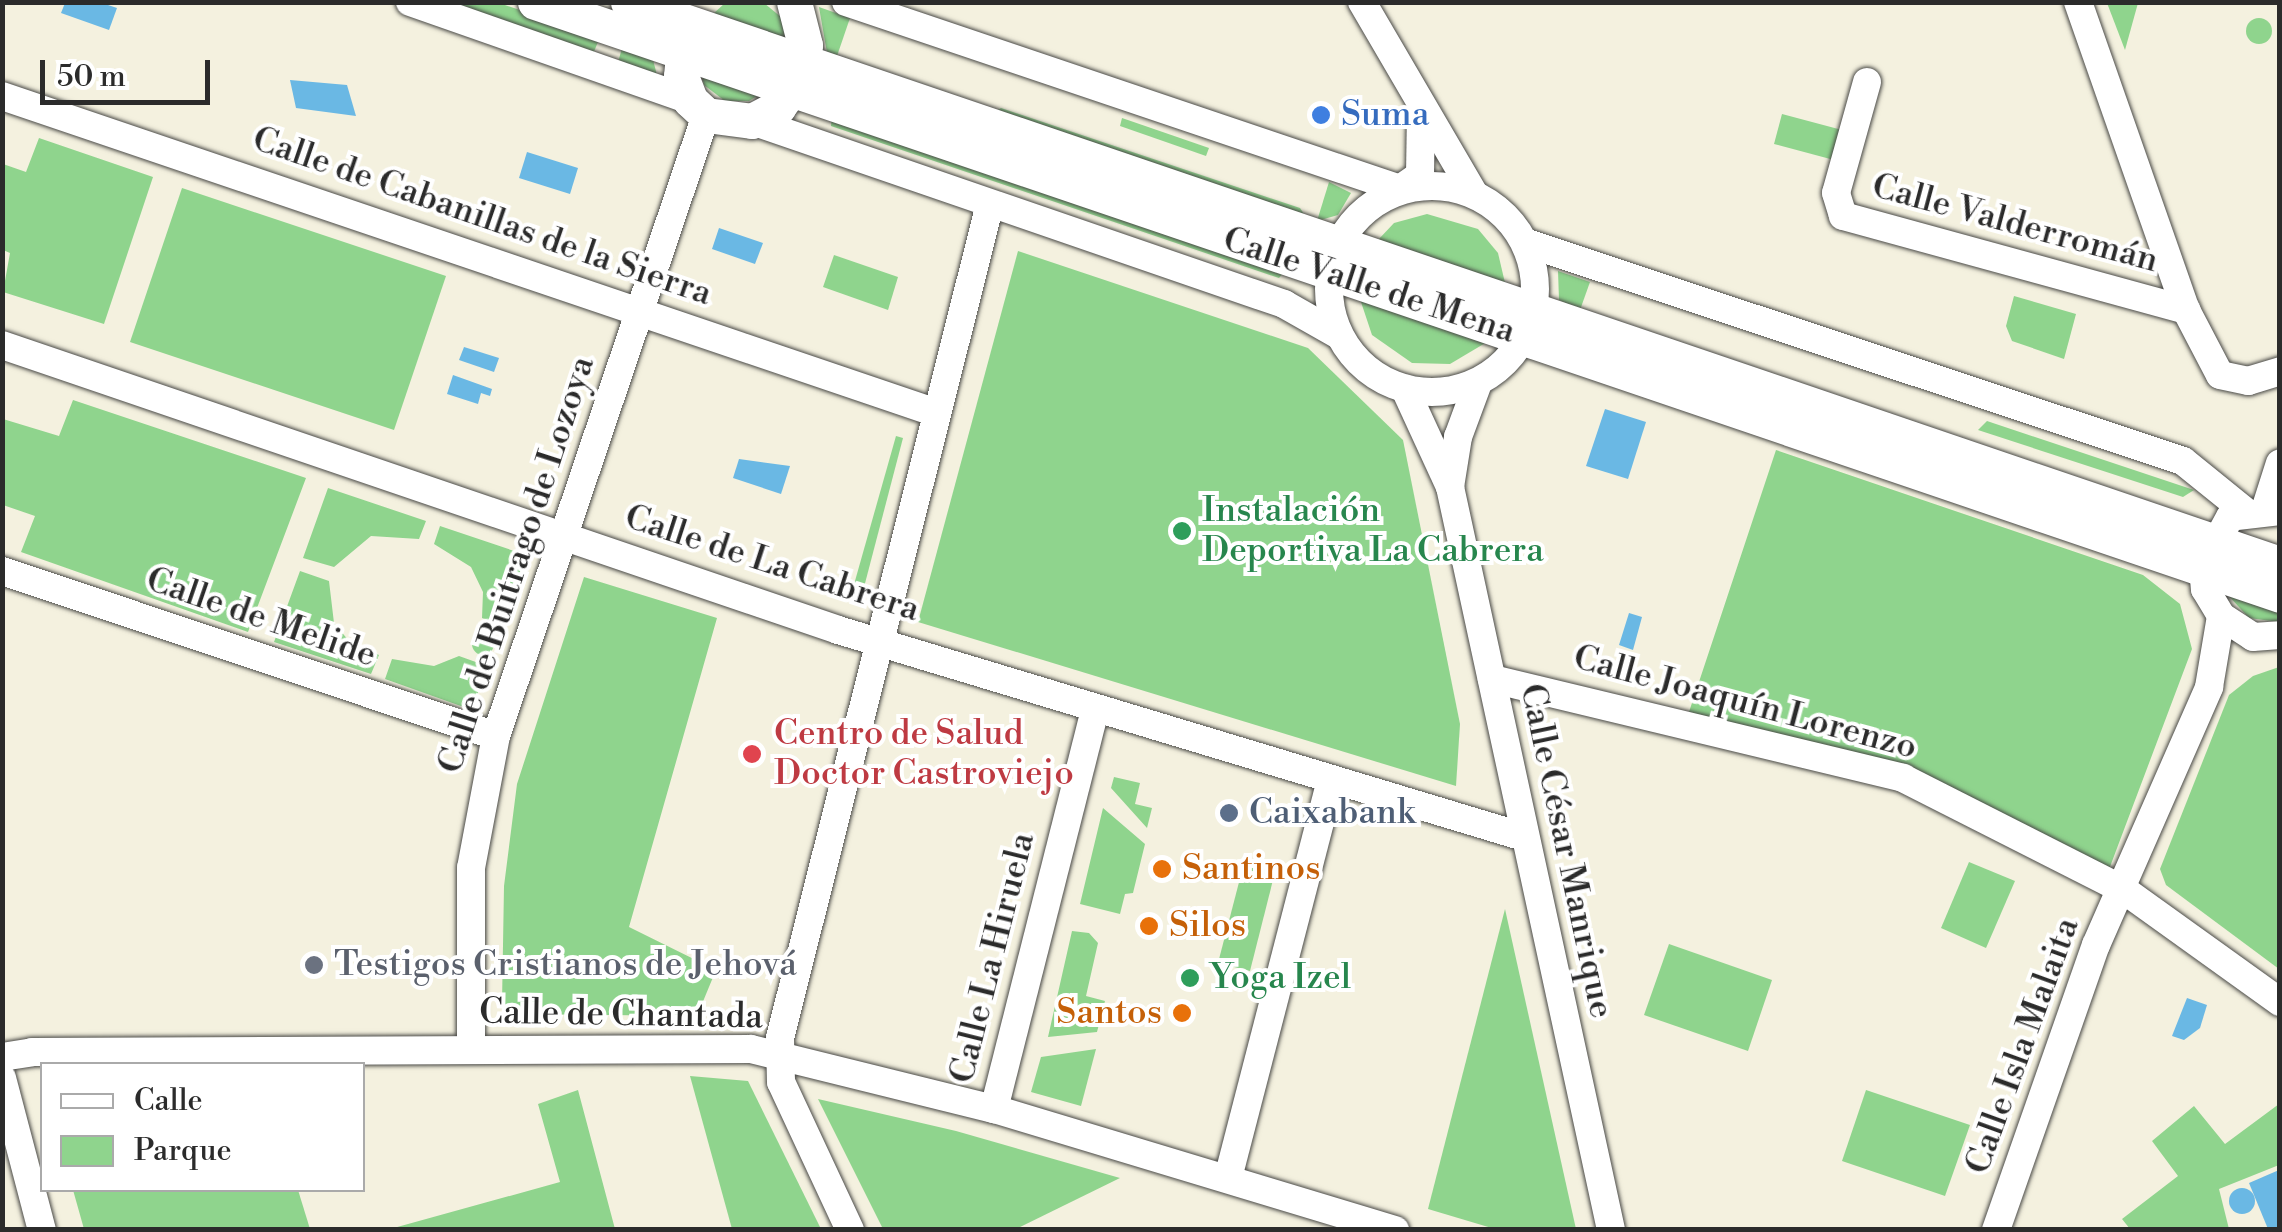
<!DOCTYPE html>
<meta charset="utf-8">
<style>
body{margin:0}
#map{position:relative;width:2282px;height:1232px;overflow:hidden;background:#f4f1df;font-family:"Libre Bodoni",serif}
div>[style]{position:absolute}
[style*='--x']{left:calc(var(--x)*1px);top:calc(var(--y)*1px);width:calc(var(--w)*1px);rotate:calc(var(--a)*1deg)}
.green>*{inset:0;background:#8fd48d}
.round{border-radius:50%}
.water>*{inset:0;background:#6ab8e4}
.roads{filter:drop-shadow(0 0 2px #494946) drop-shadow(0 0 2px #494946)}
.minor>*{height:28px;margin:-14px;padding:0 14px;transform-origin:14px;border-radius:14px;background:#fff}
.minor>.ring{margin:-14px;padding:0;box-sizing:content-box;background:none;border:28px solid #fff;border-radius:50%}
.major>*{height:35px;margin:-17.5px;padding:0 17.5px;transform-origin:17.5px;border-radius:17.5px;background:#fff}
.dots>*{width:28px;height:28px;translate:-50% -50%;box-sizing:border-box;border:5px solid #fff;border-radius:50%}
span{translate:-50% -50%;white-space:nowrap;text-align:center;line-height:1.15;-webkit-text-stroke:8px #fff;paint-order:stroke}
.shop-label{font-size:35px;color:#366cbe}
.left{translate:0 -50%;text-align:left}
.street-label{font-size:35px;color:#2b2b2b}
.leisure-label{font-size:35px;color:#27864d}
.health-label{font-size:35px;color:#be3a42}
.service-label{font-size:35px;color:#4e5e75}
.food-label{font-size:35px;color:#c56008}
.right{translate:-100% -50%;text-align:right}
.worship-label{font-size:35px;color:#5b616d}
.frame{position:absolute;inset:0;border:5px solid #2b2b2b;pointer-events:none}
.legend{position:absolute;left:40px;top:1062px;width:325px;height:130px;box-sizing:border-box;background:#fff;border:2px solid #aaa;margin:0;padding:12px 18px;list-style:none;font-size:30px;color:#2b2b2b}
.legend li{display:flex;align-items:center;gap:20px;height:50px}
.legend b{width:50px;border:2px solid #aaa}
.scale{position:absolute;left:40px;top:60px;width:170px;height:45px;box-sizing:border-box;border:5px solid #2b2b2b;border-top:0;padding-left:12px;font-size:30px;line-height:35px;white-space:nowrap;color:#2b2b2b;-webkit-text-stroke:8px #fff;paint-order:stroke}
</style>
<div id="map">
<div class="green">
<i style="clip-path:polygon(443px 3px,499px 3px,600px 37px,593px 54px)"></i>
<i style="clip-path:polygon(725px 3px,764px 3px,781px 17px,785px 38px,713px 14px)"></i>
<i style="clip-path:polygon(2107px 3px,2138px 3px,2125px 50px)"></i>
<i style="clip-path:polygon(819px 7px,850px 18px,837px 56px,827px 53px)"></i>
<i class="round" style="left:2246px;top:18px;width:26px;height:26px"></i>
<i style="clip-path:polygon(623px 45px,653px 60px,657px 75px,618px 62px)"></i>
<i style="clip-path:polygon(701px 72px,763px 92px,749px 101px,725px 101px,704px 85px)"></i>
<i style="clip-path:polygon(1001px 108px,1300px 208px,1304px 214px,995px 112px)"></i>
<i style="clip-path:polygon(1782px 114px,1842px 130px,1834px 160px,1774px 144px)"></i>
<i style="clip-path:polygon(832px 115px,1285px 271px,1279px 278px,831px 126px)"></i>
<i style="clip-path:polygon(1122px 118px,1209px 148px,1206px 156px,1120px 126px)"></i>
<i style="clip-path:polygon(39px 138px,153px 177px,104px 324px,3px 292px,10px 253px,3px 250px,3px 164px,26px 172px)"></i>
<i style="clip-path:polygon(1329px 182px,1351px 193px,1338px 215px,1317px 221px)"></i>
<i style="clip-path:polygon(182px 188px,446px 276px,394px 430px,130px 342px)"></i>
<i style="clip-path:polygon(1427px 214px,1478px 229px,1498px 253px,1505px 283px,1378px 240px,1394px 223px)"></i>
<i style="clip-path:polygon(1018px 251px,1308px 348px,1403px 440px,1460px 724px,1456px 786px,918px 622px)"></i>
<i style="clip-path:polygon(834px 255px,898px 277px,888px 310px,823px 287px)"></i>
<i style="clip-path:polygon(1558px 271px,1590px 282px,1580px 310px,1559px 300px)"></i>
<i style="clip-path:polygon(2014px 296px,2076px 314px,2064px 359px,2012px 341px,2006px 326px)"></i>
<i style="clip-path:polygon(1360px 299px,1487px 342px,1450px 364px,1412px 363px,1372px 335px)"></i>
<i style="clip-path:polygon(73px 400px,306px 478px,248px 632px,21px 552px,35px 516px,3px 505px,3px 419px,59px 436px)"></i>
<i style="clip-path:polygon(1987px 421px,2194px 490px,2183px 497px,1978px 430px)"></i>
<i style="clip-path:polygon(896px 436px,903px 438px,863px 591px,853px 588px)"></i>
<i style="clip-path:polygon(1776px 450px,2143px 575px,2180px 604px,2192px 649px,2105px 880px,1903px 778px,1685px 724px)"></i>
<i style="clip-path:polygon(328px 488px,426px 521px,419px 539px,371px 536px,334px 567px,303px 558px)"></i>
<i style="clip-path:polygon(440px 526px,526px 555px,502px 626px,482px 618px,483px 592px,471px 567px,434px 544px)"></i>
<i style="clip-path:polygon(300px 571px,329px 581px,334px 623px,349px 641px,379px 655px,371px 674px,274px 642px)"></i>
<i style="clip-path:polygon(584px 577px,717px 618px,629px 927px,716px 970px,697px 1016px,518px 1014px,502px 1003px,504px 886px,517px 784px)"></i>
<i style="clip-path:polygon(2227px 594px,2279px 612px,2279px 622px,2249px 618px)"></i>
<i class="round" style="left:472px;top:633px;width:22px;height:22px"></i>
<i style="clip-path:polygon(459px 656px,487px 666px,472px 710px,385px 679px,392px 659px,434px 666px)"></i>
<i style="clip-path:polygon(2279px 667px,2280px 667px,2279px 969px,2166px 885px,2160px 869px,2229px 695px,2253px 676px)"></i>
<i style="clip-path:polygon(1114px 777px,1140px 783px,1135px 804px,1152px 808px,1147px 828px,1111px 788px)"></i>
<i style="clip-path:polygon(1103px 808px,1145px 844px,1133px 893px,1125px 894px,1120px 914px,1080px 904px)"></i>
<i style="clip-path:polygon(1969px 862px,2015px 881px,1986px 948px,1941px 928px)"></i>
<i style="clip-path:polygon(1244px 863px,1275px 872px,1250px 971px,1218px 963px)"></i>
<i style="clip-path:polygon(1505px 909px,1576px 1229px,1495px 1229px,1428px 1209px)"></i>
<i style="clip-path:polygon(1072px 931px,1089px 933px,1098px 943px,1086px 996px,1105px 1001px,1097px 1032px,1048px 1037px)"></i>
<i style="clip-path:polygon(1669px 944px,1772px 980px,1748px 1051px,1644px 1015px)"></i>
<i style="clip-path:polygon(1096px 1049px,1081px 1106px,1031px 1092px,1041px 1057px)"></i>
<i style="clip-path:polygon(690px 1076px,748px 1081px,821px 1229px,732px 1229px)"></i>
<i style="clip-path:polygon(578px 1090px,615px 1229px,390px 1229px,560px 1182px,538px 1104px)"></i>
<i style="clip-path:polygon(1866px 1090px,1970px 1125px,1945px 1196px,1842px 1161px)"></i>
<i style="clip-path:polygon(818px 1099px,956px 1131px,1120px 1178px,1016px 1229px,883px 1229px)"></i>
<i style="clip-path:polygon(2279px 1104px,2279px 1165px,2219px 1189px,2229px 1229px,2130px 1229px,2122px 1219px,2178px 1176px,2152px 1141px,2194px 1106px,2225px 1144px)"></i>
<i style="clip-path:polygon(73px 1190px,298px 1190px,310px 1229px,84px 1229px)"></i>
</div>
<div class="water">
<i style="clip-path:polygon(65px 3px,102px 3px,117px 8px,109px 30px,61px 13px)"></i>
<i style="clip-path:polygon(290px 80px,347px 85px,356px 116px,296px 108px)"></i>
<i style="clip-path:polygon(527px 152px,578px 168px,570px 194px,519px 178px)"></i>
<i style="clip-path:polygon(719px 228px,763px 243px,755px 264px,712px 249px)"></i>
<i style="clip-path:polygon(464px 347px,499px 358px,494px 372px,459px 360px)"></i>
<i style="clip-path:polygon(453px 375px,492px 389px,490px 396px,481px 393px,478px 404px,447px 394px)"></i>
<i style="clip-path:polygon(1605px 409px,1646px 422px,1628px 479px,1586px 466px)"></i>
<i style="clip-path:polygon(739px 459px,790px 466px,781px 494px,733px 478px)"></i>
<i style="clip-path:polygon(1629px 613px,1642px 617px,1633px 650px,1619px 645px)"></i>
<i style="clip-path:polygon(2187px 998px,2207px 1005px,2200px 1028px,2184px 1040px,2172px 1036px)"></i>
<i style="clip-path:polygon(2279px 1170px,2279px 1229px,2268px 1229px,2249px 1183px)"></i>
<i class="round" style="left:2229px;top:1188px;width:26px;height:26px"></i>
</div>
<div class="roads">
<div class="minor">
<i style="--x:410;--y:2;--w:297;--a:19.3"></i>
<i style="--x:846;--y:2;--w:585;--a:18.65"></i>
<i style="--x:1362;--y:2;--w:220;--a:59.7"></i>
<i style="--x:2078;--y:2;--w:326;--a:70.7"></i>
<i style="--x:2186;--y:310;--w:73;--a:62.4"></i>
<i style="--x:2220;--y:375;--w:29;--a:12"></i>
<i style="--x:2248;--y:381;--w:34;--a:-17"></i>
<i style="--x:1867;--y:82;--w:115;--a:105.6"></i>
<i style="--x:1836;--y:193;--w:24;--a:73"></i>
<i style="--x:1843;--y:216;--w:356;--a:15.3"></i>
<i style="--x:2;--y:96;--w:987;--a:18.73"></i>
<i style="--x:752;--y:121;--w:563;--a:18.98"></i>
<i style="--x:1284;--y:304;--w:64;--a:29.7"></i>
<i class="ring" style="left:1329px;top:186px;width:178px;height:178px"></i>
<i style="--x:1400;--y:189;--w:24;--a:-35"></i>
<i style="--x:1420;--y:175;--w:64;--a:-89.1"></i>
<i style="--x:1527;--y:243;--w:691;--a:18.38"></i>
<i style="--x:2183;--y:461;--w:81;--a:39"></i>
<i style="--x:2;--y:345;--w:883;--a:18.82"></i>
<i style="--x:838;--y:630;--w:717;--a:16.79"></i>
<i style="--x:1405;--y:389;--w:108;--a:65.3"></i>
<i style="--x:1450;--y:487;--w:760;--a:77.77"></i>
<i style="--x:1450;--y:487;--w:51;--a:-80.9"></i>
<i style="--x:1458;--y:437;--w:58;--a:-69.7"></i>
<i style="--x:2265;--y:510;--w:49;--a:-72.3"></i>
<i style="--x:2280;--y:511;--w:50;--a:173.2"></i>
<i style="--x:2230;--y:517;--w:57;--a:118.4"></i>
<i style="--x:2203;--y:567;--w:22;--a:85"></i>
<i style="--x:2205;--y:589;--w:31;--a:59"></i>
<i style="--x:2221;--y:616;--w:38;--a:33"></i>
<i style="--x:2253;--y:637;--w:27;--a:-4"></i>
<i style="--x:2;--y:571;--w:521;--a:18.47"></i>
<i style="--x:1492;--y:679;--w:423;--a:13.5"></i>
<i style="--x:1903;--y:778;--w:248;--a:26.9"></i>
<i style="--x:2124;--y:890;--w:192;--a:35.7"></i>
<i style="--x:471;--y:1050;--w:182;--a:-90"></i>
<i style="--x:471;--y:868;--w:134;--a:-79.3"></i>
<i style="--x:496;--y:736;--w:656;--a:-71.32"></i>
<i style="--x:2;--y:1057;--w:30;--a:-9"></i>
<i style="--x:32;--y:1052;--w:719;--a:-0.24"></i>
<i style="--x:751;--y:1049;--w:250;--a:13.9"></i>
<i style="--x:994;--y:1109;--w:419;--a:16.8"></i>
<i style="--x:2;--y:1078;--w:157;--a:75.3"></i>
<i style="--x:994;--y:1109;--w:413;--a:-75.8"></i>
<i style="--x:1228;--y:1178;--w:408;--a:-75.5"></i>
<i style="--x:850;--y:1230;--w:163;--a:-115"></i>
<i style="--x:781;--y:1082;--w:44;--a:-91.3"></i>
<i style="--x:780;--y:1038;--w:860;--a:-75.87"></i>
<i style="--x:1996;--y:1230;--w:302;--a:-70.7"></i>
<i style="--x:2096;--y:945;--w:282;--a:-66.3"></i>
<i style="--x:2209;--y:687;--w:72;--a:-80.4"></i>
</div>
<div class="major">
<i style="--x:535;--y:2;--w:1843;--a:18.77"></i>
<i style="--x:628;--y:2;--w:1745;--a:18.79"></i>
<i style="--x:685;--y:34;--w:42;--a:95.4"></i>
<i style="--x:681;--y:76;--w:26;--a:69"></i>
<i style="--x:690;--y:100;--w:22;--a:43"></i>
<i style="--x:706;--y:115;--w:46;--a:7.4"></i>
<i style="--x:752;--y:121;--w:30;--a:-28"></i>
<i style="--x:778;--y:107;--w:22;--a:-54"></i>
<i style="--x:791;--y:89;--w:46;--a:-72.3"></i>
<i style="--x:805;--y:45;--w:44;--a:-104.3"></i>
</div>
</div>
<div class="dots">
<i style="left:1321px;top:115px;background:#3f7fe0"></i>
<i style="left:1182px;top:531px;background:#2e9e5b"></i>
<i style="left:752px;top:754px;background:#e0444e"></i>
<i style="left:1229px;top:813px;background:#5c6f8a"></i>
<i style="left:1162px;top:869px;background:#e8710a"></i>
<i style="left:1149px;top:926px;background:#e8710a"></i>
<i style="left:314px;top:965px;background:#6b7280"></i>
<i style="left:1190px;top:978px;background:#2e9e5b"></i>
<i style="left:1182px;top:1013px;background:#e8710a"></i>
</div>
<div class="shop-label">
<span class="left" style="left:1341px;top:115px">Suma</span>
</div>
<div class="street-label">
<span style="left:482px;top:217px;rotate:19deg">Calle de Cabanillas de la Sierra</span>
<span style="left:2015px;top:224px;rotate:15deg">Calle Valderromán</span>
<span style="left:1369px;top:286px;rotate:18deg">Calle Valle de Mena</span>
<span style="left:772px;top:564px;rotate:18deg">Calle de La Cabrera</span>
<span style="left:517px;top:565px;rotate:-72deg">Calle de Buitrago de Lozoya</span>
<span style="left:261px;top:618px;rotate:19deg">Calle de Melide</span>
<span style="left:1745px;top:703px;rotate:15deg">Calle Joaquín Lorenzo</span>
<span style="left:1566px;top:851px;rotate:78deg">Calle César Manrique</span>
<span style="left:993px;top:958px;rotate:-76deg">Calle La Hiruela</span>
<span style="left:621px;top:1015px;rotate:1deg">Calle de Chantada</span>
<span style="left:2023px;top:1046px;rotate:-70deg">Calle Isla Malaita</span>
</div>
<div class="leisure-label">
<span class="left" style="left:1202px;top:531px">Instalación<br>Deportiva La Cabrera</span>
<span class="left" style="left:1210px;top:978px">Yoga Izel</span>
</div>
<div class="health-label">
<span class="left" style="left:774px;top:754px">Centro de Salud<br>Doctor Castroviejo</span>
</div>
<div class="service-label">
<span class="left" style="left:1249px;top:813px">Caixabank</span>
</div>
<div class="food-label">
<span class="left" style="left:1182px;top:869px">Santinos</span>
<span class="left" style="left:1169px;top:926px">Silos</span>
<span class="right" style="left:1162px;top:1013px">Santos</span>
</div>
<div class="worship-label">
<span class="left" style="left:334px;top:965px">Testigos Cristianos de Jehová</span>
</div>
<div class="frame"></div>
<ul class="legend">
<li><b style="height:12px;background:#fff"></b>Calle</li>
<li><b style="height:28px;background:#8fd48d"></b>Parque</li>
</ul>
<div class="scale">50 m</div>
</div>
